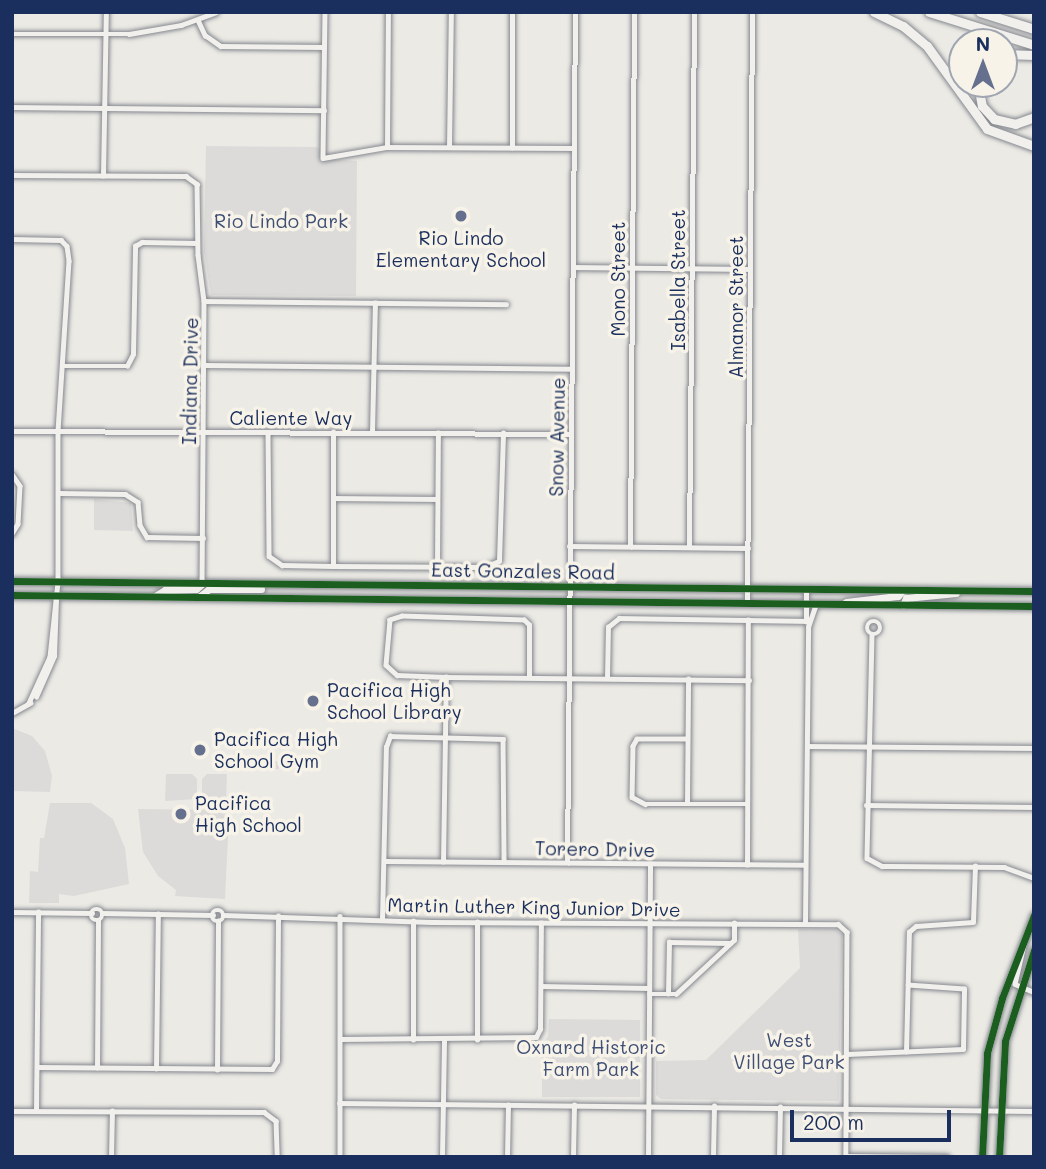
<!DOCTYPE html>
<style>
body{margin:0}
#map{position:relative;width:1046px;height:1169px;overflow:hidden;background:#ebeae5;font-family:Mali,sans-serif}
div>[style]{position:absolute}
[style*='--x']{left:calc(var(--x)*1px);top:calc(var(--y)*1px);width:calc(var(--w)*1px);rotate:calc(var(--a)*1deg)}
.green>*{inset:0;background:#dcdbd9}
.roads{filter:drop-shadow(0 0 2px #85888f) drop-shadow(0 0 2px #85888f)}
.minor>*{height:4.5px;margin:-2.25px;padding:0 2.25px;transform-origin:2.25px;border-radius:2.25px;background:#f1f0ec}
.minor>.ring{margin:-2.25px;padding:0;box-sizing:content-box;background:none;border:4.5px solid #f1f0ec;border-radius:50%}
.secondary>*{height:7px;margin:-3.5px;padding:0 3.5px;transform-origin:3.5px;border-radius:3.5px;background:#f1f0ec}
.motorway>*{height:9px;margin:-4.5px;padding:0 4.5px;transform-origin:4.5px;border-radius:4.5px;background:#f1f0ec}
.cycleway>*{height:7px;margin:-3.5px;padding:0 3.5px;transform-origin:3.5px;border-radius:3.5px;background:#1b5e20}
.dots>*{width:19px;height:19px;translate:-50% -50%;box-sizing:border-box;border:4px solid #f7f3e8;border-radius:50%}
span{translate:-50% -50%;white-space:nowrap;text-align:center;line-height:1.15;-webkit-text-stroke:7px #f7f3e8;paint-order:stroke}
.park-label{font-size:19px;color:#3f4f75}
.poi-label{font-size:19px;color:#1b2f5e}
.left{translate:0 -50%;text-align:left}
.street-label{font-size:19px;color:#1b2f5e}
.frame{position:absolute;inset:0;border:14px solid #1b2f5e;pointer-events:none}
.north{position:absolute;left:948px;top:28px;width:70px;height:70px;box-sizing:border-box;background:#f7f3e8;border:2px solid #9fa5b1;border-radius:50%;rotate:0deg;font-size:19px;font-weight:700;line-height:28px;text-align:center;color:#1b2f5e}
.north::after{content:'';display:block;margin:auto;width:24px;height:32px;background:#64708d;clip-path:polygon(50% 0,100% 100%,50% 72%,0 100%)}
.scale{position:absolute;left:790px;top:1110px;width:161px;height:32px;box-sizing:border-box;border:4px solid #1b2f5e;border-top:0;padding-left:9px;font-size:21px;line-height:24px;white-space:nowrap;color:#1b2f5e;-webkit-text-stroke:5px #f7f3e8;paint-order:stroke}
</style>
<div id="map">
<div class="green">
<i style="clip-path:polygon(206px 146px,317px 147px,336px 160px,357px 161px,356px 296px,211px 295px,204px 251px)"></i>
<i style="clip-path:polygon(94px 499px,131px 503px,133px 531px,94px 530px)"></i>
<i style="clip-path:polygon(12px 728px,32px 736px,45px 751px,52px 776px,50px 792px,12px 791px)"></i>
<i style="clip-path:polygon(234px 751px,246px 761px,279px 761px,279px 769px,234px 769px)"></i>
<i style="clip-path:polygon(166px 774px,192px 774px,197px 779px,197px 799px,165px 801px)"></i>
<i style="clip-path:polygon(207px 774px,227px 774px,226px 802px,202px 799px,202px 779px)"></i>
<i style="clip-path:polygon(50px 803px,91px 803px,113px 819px,125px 848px,129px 884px,74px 896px,59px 894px,59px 903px,29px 903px,30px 871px,38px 872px,40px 838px,44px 838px)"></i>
<i style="clip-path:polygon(138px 809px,222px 810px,229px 817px,225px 899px,175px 896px,176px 890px,158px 876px,143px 852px)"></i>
<i style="clip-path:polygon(798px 929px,835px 929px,842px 935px,839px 1101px,661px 1099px,656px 1095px,656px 1061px,706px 1060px,800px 968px)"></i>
<i style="clip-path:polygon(549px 1019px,640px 1020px,640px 1097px,542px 1097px,542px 1046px,548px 1036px)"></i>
</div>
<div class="roads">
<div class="minor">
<i style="--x:325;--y:12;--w:146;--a:90.8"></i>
<i style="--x:323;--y:158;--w:65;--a:-9.8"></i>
<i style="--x:387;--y:147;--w:187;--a:0.3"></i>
<i style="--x:198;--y:20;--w:17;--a:65"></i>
<i style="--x:205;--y:35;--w:19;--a:35"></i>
<i style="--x:221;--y:46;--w:103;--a:0.6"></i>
<i style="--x:12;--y:34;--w:117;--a:0"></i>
<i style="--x:129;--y:34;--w:53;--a:-9.8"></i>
<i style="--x:181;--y:25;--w:37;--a:-20"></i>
<i style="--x:12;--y:107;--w:312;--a:0.6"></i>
<i style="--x:387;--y:147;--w:135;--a:-89.6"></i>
<i style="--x:449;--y:147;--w:135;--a:-89.2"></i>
<i style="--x:512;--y:148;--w:136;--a:-90"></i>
<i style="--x:12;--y:175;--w:174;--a:0.3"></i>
<i style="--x:186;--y:176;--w:14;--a:36"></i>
<i style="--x:197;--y:184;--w:71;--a:89.2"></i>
<i style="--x:198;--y:255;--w:46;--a:82.6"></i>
<i style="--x:204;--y:301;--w:282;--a:90.4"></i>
<i style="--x:103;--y:176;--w:164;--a:-89"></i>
<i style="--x:12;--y:239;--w:49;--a:1.2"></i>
<i style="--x:61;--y:240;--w:8;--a:45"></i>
<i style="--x:67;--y:246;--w:15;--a:82"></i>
<i style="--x:69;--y:261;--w:170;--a:93.7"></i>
<i style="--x:58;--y:431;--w:151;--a:90"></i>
<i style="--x:58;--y:582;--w:75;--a:96.1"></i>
<i style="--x:50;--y:657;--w:51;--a:114.5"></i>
<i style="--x:573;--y:267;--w:177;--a:0.6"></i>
<i style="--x:204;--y:301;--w:302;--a:0.6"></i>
<i style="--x:204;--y:365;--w:368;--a:0.6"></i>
<i style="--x:62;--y:366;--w:65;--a:0"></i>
<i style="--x:127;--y:366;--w:13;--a:-63"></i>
<i style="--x:133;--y:354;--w:108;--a:-88.9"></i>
<i style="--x:135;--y:246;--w:8;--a:-30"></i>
<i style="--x:142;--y:242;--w:55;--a:1"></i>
<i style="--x:12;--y:431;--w:558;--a:0.31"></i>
<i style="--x:268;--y:432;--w:124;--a:89.5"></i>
<i style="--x:269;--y:556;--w:16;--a:35"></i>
<i style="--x:282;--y:565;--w:51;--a:1.1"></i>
<i style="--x:333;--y:566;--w:152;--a:0.4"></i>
<i style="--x:485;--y:567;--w:15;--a:-23"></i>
<i style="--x:499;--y:561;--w:128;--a:-88.2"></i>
<i style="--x:372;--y:432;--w:129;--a:-88.7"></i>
<i style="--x:12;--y:474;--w:14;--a:56"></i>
<i style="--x:20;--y:486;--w:38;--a:93"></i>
<i style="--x:18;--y:524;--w:12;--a:121"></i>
<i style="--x:59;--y:493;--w:66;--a:0.9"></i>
<i style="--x:125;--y:494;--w:15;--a:32"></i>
<i style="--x:138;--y:502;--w:23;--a:85"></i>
<i style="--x:140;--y:525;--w:14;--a:60"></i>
<i style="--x:147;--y:537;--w:56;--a:1"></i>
<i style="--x:333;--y:498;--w:104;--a:0.6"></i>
<i style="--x:569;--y:546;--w:179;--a:0.6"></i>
<i style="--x:630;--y:547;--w:535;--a:-89.57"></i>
<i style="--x:689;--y:547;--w:535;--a:-89.46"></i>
<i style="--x:333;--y:566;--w:134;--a:-90"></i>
<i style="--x:437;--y:566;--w:133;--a:-89.6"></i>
<i style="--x:747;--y:602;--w:590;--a:-89.51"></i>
<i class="ring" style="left:867px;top:621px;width:9.5px;height:9.5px"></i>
<i style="--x:806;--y:622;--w:33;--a:-90"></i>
<i style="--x:872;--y:635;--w:223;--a:91.3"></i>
<i style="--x:867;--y:858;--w:17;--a:28"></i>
<i style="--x:882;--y:866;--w:122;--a:0.5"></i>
<i style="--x:1004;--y:867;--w:32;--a:20"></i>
<i style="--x:529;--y:677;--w:52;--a:-90"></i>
<i style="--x:529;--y:625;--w:7;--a:-135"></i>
<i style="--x:524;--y:620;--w:122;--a:-178.1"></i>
<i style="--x:402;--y:616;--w:13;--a:162"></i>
<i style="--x:390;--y:620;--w:45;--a:95.1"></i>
<i style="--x:386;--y:665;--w:15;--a:42"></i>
<i style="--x:397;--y:675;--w:49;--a:2.3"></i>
<i style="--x:446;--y:677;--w:303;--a:0.6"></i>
<i style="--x:607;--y:678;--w:51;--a:-88.9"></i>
<i style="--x:608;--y:627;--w:14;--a:-39"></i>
<i style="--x:619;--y:618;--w:190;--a:0.9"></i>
<i style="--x:36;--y:697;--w:45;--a:-66.3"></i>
<i style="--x:54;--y:656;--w:57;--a:-88"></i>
<i style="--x:12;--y:713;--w:21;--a:-29"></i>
<i style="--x:687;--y:739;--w:50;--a:180"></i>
<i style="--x:637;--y:739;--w:8;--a:120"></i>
<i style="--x:633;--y:746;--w:51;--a:91.1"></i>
<i style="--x:632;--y:797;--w:15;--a:28"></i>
<i style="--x:645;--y:804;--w:102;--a:0"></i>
<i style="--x:807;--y:746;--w:227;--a:0.5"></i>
<i style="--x:687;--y:803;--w:124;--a:-89.5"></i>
<i style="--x:866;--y:805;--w:168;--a:0.7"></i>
<i style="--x:385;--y:861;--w:420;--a:0.5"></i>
<i style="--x:443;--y:862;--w:185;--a:-89.1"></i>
<i style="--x:567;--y:863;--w:851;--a:-89.46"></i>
<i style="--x:747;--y:865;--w:245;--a:-89.8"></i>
<i class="ring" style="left:91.5px;top:909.5px;width:6.5px;height:6.5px"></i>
<i class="ring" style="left:212.5px;top:910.5px;width:6.5px;height:6.5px"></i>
<i style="--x:12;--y:912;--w:80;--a:0.7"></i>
<i style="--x:102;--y:913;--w:111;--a:1"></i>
<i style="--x:223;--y:915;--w:208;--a:1.9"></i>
<i style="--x:431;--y:922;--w:407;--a:0.3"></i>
<i style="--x:838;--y:924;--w:12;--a:42"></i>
<i style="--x:847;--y:932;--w:225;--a:90.3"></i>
<i style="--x:340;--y:916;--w:241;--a:90"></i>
<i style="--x:382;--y:919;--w:172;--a:-88.7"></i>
<i style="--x:386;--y:747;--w:12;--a:-70"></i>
<i style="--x:390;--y:736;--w:113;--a:1.5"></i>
<i style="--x:503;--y:739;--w:123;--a:89.5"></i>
<i style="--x:805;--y:923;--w:296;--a:-89.4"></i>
<i style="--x:808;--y:627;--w:24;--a:-71"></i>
<i style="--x:1025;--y:941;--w:44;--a:103.1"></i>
<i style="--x:1015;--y:984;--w:21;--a:23"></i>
<i style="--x:541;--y:986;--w:108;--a:1.1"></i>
<i style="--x:649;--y:994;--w:27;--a:0"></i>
<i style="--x:676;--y:994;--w:79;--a:-43"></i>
<i style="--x:734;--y:940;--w:17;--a:-90"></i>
<i style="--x:668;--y:994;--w:52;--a:-88.9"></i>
<i style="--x:669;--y:942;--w:61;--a:0.9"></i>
<i style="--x:340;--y:1039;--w:196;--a:-0.6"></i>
<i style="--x:536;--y:1037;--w:9;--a:-63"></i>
<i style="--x:540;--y:1029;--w:106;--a:-89.5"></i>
<i style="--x:413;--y:1040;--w:119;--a:-90"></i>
<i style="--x:477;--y:1040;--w:118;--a:-90"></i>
<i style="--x:906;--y:1052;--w:120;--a:-88.6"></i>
<i style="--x:909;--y:932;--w:9;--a:-41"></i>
<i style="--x:916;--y:926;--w:57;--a:-4"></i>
<i style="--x:973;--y:922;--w:56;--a:-88"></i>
<i style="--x:847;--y:1054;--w:116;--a:-2.5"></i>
<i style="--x:963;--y:1049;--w:60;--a:-89"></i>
<i style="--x:964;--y:989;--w:56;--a:-175.9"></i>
<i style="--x:37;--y:1067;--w:235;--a:0.5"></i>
<i style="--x:272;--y:1069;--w:9;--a:-58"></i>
<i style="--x:277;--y:1061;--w:145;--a:-89.6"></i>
<i style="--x:97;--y:1068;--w:147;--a:-89.6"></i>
<i style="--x:156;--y:1069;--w:155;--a:-89.3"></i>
<i style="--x:217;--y:1070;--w:149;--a:-89.6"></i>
<i style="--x:339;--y:1103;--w:695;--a:0.66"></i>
<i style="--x:12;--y:1111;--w:252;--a:0.2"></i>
<i style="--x:264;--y:1112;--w:15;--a:37"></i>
<i style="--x:276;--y:1121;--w:36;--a:88"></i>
<i style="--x:36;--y:1111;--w:199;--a:-89.4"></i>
<i style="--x:846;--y:1156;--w:101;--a:0.6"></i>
<i style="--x:111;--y:1157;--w:46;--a:-88.8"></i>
<i style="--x:442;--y:1157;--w:117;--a:-89"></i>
<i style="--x:507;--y:1157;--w:52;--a:-88.9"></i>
<i style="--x:573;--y:1157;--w:52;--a:-88.9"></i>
<i style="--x:648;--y:1157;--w:293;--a:-89.6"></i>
<i style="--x:713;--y:1157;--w:51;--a:-88.9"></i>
<i style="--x:779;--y:1157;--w:50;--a:-88.9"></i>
</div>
<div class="secondary">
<i style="--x:12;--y:581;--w:1022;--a:0.56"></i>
<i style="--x:12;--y:595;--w:1022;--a:0.62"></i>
<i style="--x:155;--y:596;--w:12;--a:-31"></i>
<i style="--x:165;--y:590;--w:31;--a:-2"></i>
<i style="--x:196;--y:589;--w:8;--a:-40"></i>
<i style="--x:200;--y:596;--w:11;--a:-38"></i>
<i style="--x:209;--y:589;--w:52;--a:0"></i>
<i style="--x:846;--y:602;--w:52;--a:-6.6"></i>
<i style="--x:898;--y:596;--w:8;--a:-50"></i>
<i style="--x:903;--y:605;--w:8;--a:-67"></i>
<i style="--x:906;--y:598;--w:50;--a:-5.7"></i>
<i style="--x:982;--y:1157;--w:104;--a:-87.2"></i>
<i style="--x:987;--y:1053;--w:57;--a:-74.7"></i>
<i style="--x:1002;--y:998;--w:89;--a:-68.9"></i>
<i style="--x:999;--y:1157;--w:116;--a:-87"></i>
<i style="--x:1005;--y:1041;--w:96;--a:-72.3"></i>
</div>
<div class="motorway">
<i style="--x:874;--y:12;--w:32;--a:26"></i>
<i style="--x:903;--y:26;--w:31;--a:40"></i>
<i style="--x:927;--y:46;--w:102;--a:54.1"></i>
<i style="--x:987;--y:129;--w:50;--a:19.9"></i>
<i style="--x:929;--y:12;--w:110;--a:17.4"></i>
<i style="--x:980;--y:12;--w:57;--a:17.5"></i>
<i style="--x:1004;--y:54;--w:30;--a:2"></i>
<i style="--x:978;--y:84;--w:22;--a:80"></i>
<i style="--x:982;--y:106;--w:18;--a:47"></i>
<i style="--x:994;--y:119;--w:22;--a:13"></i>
<i style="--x:1015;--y:124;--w:20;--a:-20"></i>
</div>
</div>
<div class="cycleway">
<i style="--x:12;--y:581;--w:1022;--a:0.56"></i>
<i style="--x:12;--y:595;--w:1022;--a:0.62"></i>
<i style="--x:982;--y:1157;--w:104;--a:-87.2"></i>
<i style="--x:987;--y:1053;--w:57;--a:-74.7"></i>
<i style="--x:1002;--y:998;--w:89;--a:-68.9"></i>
<i style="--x:999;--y:1157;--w:116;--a:-87"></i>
<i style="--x:1005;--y:1041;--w:96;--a:-72.3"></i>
</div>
<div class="dots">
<i style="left:461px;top:216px;background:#64708d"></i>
<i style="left:313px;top:701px;background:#64708d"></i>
<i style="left:200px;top:750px;background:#64708d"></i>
<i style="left:181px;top:814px;background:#64708d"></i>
</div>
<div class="park-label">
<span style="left:281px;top:221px">Rio Lindo Park</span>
<span style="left:789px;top:1051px">West<br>Village Park</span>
<span style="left:591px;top:1058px">Oxnard Historic<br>Farm Park</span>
</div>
<div class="poi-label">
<span style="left:461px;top:249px">Rio Lindo<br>Elementary School</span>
<span class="left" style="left:327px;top:701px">Pacifica High<br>School Library</span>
<span class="left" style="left:214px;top:750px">Pacifica High<br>School Gym</span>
<span class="left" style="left:195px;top:814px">Pacifica<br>High School</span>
</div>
<div class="street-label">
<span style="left:618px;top:279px;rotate:-90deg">Mono Street</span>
<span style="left:678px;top:280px;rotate:-90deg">Isabella Street</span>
<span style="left:736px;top:307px;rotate:-90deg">Almanor Street</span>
<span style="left:190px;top:381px;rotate:-89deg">Indiana Drive</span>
<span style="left:291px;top:418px">Caliente Way</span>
<span style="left:557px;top:437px;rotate:-89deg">Snow Avenue</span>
<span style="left:523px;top:571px;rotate:1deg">East Gonzales Road</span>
<span style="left:595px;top:849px;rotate:1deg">Torero Drive</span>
<span style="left:534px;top:907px;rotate:1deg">Martin Luther King Junior Drive</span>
</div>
<div class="frame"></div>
<div class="north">N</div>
<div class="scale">200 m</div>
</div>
